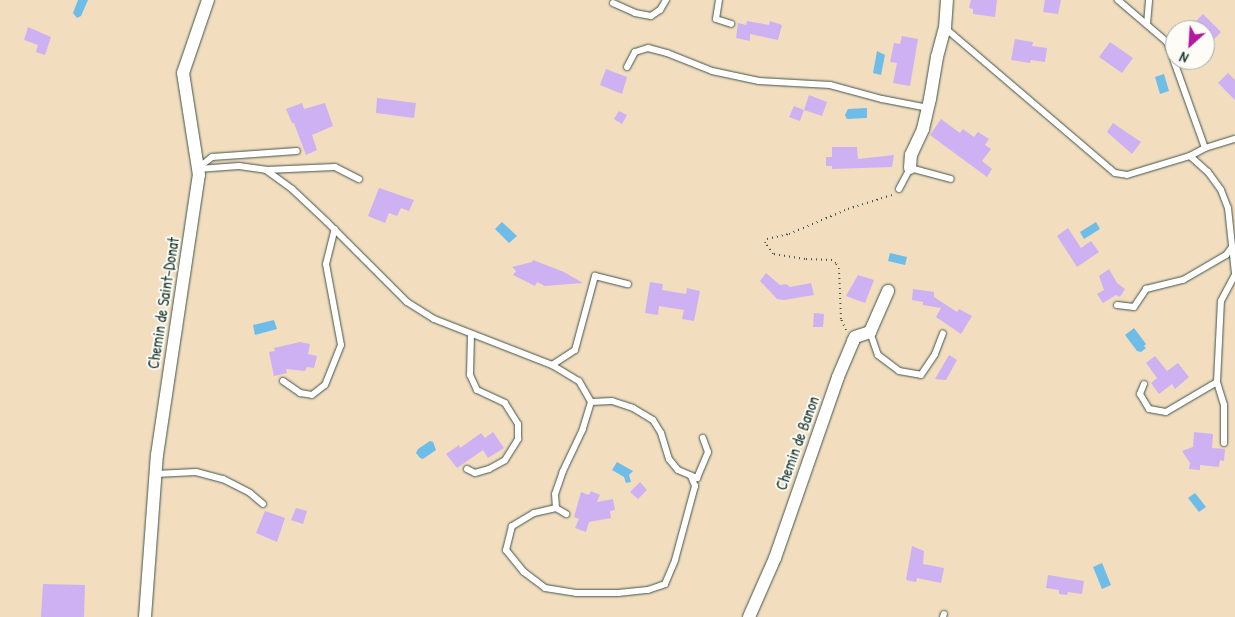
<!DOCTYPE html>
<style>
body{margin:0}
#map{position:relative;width:1235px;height:617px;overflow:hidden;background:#f2ddbf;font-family:"Patrick Hand",sans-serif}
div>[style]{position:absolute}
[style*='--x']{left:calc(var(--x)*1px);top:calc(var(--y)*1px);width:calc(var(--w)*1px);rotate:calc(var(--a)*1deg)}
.water>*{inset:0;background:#6ebce8}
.building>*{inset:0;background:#ceb1f2}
.path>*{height:2px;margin-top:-1px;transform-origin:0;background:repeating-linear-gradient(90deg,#3f5549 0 1px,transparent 0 5px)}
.roads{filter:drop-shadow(0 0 1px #3f5549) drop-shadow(0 0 1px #3f5549)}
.service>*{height:6px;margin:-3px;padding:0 3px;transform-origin:3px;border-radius:3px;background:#fff}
.minor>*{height:12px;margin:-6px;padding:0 6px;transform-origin:6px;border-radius:6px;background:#fff}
span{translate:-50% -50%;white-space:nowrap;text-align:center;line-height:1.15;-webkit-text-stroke:4px #fdfcf7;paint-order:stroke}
.street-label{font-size:16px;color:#1f3d34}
.north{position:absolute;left:1165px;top:20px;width:50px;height:50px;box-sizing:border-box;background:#fdfcf7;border:1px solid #a4b0a9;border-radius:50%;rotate:206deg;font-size:14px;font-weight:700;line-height:20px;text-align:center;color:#1f3d34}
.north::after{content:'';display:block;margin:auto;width:18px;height:22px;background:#b5179e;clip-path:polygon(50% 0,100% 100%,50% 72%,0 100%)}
</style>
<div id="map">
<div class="water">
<i style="clip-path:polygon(78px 0,88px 0,81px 16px,77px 18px,73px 13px)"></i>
<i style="clip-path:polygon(877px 51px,885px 55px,881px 75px,873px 73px)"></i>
<i style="clip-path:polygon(1164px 74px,1169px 91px,1160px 94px,1155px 77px)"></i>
<i style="clip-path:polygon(867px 108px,867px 118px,847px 119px,845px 115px,848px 109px)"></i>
<i style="clip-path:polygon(502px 222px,517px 236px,509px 243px,495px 229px)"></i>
<i style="clip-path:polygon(1096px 222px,1100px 229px,1084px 239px,1080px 232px)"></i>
<i style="clip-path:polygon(890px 253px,907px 257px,905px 265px,888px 261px)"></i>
<i style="clip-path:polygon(274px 320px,277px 329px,255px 335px,253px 325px)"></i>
<i style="clip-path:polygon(1134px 328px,1146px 344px,1144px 346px,1146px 348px,1141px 352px,1137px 351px,1125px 335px)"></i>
<i style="clip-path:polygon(430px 441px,433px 442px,436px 450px,423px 459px,420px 458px,416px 453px,418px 449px)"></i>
<i style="clip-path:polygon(617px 462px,633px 471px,629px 475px,631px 482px,626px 483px,624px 477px,612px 470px)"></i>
<i style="clip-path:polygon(1195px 493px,1206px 507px,1199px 512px,1188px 498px)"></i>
<i style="clip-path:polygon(1102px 563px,1111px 585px,1102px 589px,1093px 567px)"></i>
</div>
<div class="building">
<i style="clip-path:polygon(971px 0,997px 0,995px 17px,973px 14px,973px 9px,969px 8px)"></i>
<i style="clip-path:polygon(1045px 0,1061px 0,1058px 14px,1043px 12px)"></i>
<i style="clip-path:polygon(1203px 14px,1221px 32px,1205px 49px,1205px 30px,1187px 30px)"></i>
<i style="clip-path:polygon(747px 21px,769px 25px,770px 21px,782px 25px,778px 40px,750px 34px,750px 41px,736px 38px,738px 23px,746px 25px)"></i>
<i style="clip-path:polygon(28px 27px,51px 37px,45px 55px,36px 52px,38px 45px,24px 40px)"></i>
<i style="clip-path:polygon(902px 36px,918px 39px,910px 86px,893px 83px,897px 63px,890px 62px,894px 43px,900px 44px)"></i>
<i style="clip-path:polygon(1015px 39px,1033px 42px,1032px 46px,1047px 48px,1045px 62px,1031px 60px,1030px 63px,1011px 60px)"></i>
<i style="clip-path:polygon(1110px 42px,1133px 58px,1122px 73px,1099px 57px)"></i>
<i style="clip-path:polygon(606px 69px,627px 77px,622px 94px,600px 85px)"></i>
<i style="clip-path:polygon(1228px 73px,1235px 80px,1235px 100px,1218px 83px)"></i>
<i style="clip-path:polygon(809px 95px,827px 102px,822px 116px,804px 110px)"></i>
<i style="clip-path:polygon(377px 98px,416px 103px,414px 118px,376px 113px)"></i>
<i style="clip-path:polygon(302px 103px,304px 109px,325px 103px,333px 126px,312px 135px,317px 150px,306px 155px,294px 123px,292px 123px,286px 109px)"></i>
<i style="clip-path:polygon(794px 106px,804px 110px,800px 121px,789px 117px)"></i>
<i style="clip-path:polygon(619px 111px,627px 115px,622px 124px,614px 119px)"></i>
<i style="clip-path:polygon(941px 119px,960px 133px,963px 129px,974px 137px,978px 132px,989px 139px,985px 145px,991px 149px,982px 161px,992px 169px,987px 177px,930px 135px)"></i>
<i style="clip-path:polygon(1113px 123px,1141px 142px,1132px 154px,1107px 132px)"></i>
<i style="clip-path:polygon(832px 147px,857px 147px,858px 159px,894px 155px,892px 167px,832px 169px,832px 166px,826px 166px,826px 157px,832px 157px)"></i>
<i style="clip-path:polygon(379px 188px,414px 200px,409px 211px,401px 208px,397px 216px,389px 213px,385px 223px,368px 216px)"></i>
<i style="clip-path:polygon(1068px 228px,1081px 248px,1091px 241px,1099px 252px,1077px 267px,1057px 236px)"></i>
<i style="clip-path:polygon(533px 260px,564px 272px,583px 283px,545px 286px,537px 282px,535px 286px,513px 275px,516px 271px,512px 267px,532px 262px)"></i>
<i style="clip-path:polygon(1109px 269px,1117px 283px,1125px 289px,1120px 297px,1116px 295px,1103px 303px,1097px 294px,1104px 290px,1099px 276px)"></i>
<i style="clip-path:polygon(766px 273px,780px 285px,786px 284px,790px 287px,811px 283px,814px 295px,784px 300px,777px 299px,760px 281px)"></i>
<i style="clip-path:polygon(858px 275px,874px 280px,865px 303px,846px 296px)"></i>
<i style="clip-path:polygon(650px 282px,663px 284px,662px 290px,686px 294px,687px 288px,700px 291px,694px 321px,682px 319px,684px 310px,659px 306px,658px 315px,645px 313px)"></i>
<i style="clip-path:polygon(913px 289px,934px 292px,934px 297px,957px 312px,959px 309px,972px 316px,961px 334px,936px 317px,941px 308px,923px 305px,923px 302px,912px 300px)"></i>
<i style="clip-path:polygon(814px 313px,824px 314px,823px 327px,813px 327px)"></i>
<i style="clip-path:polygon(300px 342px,310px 344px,308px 354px,317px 356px,314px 368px,307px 367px,305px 371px,286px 369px,287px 373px,274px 376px,269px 352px,275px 351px,274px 348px)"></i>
<i style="clip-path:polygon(949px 355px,957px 360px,946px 380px,935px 379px)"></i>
<i style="clip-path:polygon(1155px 356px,1167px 371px,1178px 363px,1189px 377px,1175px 389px,1172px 384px,1159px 394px,1151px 383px,1157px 378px,1146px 363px)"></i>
<i style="clip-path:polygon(493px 432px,504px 448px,488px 458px,483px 450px,457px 468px,446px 454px,459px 445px,460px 448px,481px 433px,485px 438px)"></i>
<i style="clip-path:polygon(1194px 432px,1213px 434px,1212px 448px,1225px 449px,1224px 461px,1220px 460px,1219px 467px,1200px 465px,1200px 470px,1189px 469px,1190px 463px,1182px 451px,1193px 447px)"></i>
<i style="clip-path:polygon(640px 482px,647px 490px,638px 499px,630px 492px)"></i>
<i style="clip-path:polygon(591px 491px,600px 495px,597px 502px,613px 499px,615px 510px,610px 511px,611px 518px,589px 522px,586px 532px,575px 528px,579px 519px,574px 517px,581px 492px,589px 495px)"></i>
<i style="clip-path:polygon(296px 508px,307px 511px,303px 524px,291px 520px)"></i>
<i style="clip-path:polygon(265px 511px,285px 518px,277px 542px,256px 533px)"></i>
<i style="clip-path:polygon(912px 546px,924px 551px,923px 564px,944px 568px,941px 583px,917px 578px,916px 582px,906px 580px)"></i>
<i style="clip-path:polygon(1048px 575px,1084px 581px,1082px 594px,1068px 592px,1067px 595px,1059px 594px,1059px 590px,1046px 588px)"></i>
<i style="clip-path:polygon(43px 584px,85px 585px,84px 617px,41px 617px)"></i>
</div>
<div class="path">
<i style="--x:846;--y:330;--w:12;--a:-114"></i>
<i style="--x:841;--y:319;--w:50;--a:-92.3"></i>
<i style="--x:839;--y:269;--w:7;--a:-117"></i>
<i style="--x:836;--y:263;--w:5;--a:-143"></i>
<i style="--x:832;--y:260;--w:27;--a:-178"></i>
<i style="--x:805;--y:259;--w:32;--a:-171"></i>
<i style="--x:773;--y:254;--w:14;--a:-126"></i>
<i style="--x:765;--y:243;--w:4;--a:-63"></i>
<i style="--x:767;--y:239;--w:23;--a:-13"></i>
<i style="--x:789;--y:234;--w:64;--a:-23"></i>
<i style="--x:848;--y:209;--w:46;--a:-17.7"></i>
</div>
<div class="roads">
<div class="service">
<i style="--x:719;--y:0;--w:19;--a:99"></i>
<i style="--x:716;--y:19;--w:16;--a:18"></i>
<i style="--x:613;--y:3;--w:24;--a:24"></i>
<i style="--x:635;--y:13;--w:16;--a:11"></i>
<i style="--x:651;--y:16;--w:11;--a:-34"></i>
<i style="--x:660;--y:10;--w:12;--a:-59"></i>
<i style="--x:1147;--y:24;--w:24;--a:-85"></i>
<i style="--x:945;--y:28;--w:223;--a:40.5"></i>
<i style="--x:1115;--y:173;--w:12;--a:9"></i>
<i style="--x:1127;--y:175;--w:66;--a:-16.8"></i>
<i style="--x:1190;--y:156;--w:17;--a:-28"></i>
<i style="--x:1205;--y:148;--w:113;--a:-109.7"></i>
<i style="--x:1167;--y:42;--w:65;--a:-139.4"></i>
<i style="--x:627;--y:67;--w:17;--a:-62"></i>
<i style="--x:635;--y:52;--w:14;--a:-17"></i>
<i style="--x:648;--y:48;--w:20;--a:15"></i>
<i style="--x:667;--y:53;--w:48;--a:21.8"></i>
<i style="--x:712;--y:71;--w:48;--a:12"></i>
<i style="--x:759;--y:81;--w:71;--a:3.2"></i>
<i style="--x:830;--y:85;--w:54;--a:15.1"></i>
<i style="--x:882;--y:99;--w:47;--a:11.1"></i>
<i style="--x:1205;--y:148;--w:31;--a:-17"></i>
<i style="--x:1190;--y:156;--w:24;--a:42"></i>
<i style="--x:1208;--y:172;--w:22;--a:54"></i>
<i style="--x:1221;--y:190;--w:19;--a:69"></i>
<i style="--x:1228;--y:208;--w:66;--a:83.9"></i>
<i style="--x:198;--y:168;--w:18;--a:-38"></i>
<i style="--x:212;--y:157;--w:85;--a:-4"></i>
<i style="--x:198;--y:169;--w:41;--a:-4.2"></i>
<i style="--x:239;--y:166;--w:27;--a:8"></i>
<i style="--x:266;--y:170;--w:32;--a:36"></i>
<i style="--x:292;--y:189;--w:48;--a:43.3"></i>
<i style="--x:327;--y:222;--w:113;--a:45"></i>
<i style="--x:407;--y:302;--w:32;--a:32"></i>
<i style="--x:434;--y:319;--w:127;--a:21.3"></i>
<i style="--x:552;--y:365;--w:27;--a:-33"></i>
<i style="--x:575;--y:350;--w:77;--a:-74.9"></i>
<i style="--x:595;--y:276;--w:34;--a:14"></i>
<i style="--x:266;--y:170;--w:69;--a:-2.5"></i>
<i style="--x:335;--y:167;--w:27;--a:27"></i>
<i style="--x:899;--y:189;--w:24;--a:-62"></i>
<i style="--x:910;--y:168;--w:42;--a:15"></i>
<i style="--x:1117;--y:305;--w:17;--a:7"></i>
<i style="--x:1134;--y:307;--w:22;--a:-56"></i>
<i style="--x:1146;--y:289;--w:38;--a:-14"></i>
<i style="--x:1183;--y:280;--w:50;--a:-30.2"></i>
<i style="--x:1226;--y:255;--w:10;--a:-53"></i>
<i style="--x:870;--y:332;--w:24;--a:71"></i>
<i style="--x:878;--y:355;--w:26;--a:37"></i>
<i style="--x:899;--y:371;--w:22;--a:10"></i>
<i style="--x:921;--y:375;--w:25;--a:-56"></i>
<i style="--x:935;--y:354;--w:22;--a:-69"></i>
<i style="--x:552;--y:365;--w:31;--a:31"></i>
<i style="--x:579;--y:381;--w:24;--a:60"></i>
<i style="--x:591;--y:402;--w:28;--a:107"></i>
<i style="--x:583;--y:429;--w:47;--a:115.5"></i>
<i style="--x:563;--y:471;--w:24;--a:109"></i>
<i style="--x:555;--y:494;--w:14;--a:86"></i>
<i style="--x:556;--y:508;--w:12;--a:31"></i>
<i style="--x:283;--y:381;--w:21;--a:35"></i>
<i style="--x:300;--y:393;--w:12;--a:9"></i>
<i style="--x:312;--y:395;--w:16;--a:-38"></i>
<i style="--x:325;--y:385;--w:43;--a:-68.2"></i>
<i style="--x:341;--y:345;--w:82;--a:-100.5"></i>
<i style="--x:326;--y:264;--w:36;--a:-76"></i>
<i style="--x:1144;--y:384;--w:11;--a:112"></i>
<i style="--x:1140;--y:394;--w:17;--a:59"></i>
<i style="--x:1149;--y:409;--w:17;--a:10"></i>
<i style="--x:1166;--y:412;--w:59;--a:-30.5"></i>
<i style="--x:591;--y:402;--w:21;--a:-3"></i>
<i style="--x:612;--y:401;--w:22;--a:18"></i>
<i style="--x:633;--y:408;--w:23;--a:31"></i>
<i style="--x:653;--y:420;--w:15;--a:58"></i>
<i style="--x:661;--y:433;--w:27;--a:73"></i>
<i style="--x:669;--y:459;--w:14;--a:51"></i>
<i style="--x:678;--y:470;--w:21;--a:23"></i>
<i style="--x:697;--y:478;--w:28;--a:-67"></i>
<i style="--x:708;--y:452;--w:15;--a:-110"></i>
<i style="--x:1224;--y:443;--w:38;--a:-90"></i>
<i style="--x:1224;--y:405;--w:24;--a:-107"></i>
<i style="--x:1217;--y:382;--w:81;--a:-87.2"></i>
<i style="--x:1221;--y:301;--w:30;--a:-62"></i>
<i style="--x:467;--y:469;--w:9;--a:27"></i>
<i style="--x:475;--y:473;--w:15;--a:-16"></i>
<i style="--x:489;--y:469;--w:18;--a:-29"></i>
<i style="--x:505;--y:460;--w:25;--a:-58"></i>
<i style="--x:518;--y:439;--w:15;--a:-90"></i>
<i style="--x:518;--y:424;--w:25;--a:-122"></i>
<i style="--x:505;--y:403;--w:31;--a:-155"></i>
<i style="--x:477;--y:390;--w:17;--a:-115"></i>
<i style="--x:470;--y:375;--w:41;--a:-88.6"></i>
<i style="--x:155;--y:474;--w:41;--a:-2.8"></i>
<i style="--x:196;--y:472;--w:28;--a:15"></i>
<i style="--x:223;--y:479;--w:30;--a:27"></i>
<i style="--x:250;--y:493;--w:17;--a:40"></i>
<i style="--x:556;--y:508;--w:23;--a:167"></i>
<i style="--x:534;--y:513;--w:26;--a:149"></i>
<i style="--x:512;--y:526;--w:25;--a:104"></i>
<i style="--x:506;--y:550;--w:28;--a:51"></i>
<i style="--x:524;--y:572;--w:26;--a:37"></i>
<i style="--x:545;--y:588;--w:31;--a:9"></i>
<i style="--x:576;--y:593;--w:42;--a:0"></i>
<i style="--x:618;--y:593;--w:30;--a:-6"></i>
<i style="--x:648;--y:590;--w:18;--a:-19"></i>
<i style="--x:665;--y:584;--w:26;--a:-67"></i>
<i style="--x:675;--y:560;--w:77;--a:-74.9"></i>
<i style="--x:695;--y:486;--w:11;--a:-112"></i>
<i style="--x:943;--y:617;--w:3;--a:-72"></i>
</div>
<div class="minor">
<i style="--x:910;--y:168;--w:13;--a:-86"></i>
<i style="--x:911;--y:155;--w:29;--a:-65"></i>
<i style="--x:923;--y:129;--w:31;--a:-77"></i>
<i style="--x:930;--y:99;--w:43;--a:-80.5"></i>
<i style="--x:937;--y:57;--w:30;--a:-75"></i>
<i style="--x:945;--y:28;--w:28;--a:-86"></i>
<i style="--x:145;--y:617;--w:162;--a:-85.8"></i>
<i style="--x:157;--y:455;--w:283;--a:-81.5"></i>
<i style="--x:199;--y:175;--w:103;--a:-98.9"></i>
<i style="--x:183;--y:73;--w:77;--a:-71.1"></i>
<i style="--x:749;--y:617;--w:64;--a:-66.2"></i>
<i style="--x:775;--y:558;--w:192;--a:-70.8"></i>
<i style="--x:838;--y:377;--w:39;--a:-67"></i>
<i style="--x:853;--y:341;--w:4;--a:-63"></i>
<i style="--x:855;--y:337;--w:16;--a:-18"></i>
<i style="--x:870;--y:332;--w:45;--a:-66.3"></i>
</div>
</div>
<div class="street-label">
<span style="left:163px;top:303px;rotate:-81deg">Chemin de Saint-Donat</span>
<span style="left:797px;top:443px;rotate:-70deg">Chemin de Banon</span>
</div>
<div class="north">N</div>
</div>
